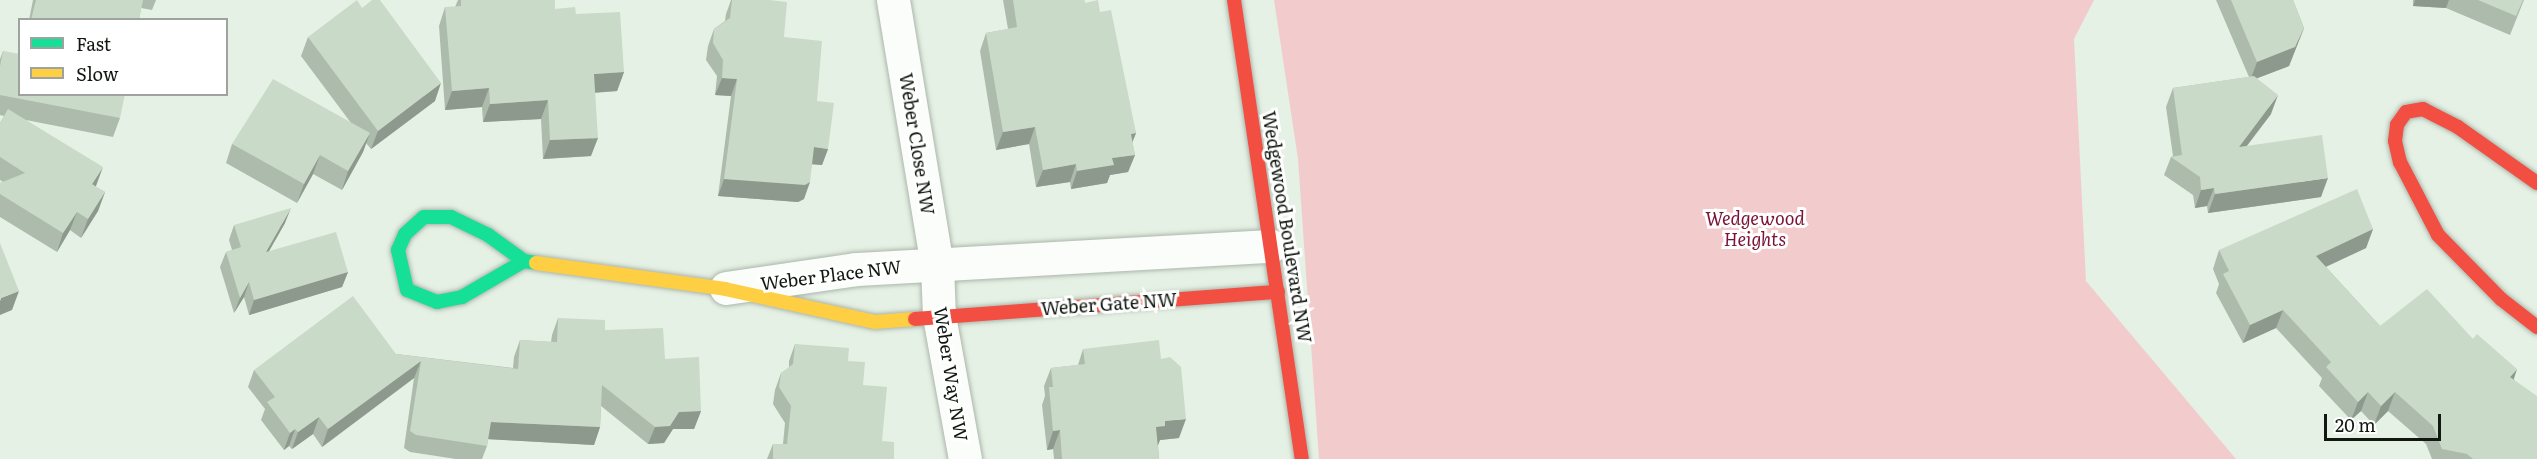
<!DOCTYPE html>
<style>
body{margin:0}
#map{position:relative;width:2537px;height:459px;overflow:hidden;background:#e5f1e4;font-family:Literata,serif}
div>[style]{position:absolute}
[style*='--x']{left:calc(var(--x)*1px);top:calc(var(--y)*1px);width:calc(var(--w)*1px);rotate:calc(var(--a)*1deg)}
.green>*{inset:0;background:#f2cccd}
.roads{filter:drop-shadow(0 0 2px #adb6ac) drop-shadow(0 0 2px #adb6ac)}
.street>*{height:33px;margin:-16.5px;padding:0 16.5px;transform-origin:16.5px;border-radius:16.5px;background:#fbfdfb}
.fast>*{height:14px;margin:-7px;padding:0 7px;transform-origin:7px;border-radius:7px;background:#16e098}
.slow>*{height:14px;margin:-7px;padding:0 7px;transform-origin:7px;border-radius:7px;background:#ffcf43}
.jam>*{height:14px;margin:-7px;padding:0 7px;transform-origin:7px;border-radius:7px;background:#f24e42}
.wall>*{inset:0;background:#adbbac}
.shaded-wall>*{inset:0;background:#8d998c}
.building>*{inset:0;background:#c9dac8}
span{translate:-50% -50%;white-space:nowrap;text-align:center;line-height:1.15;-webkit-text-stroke:6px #fff;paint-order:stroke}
.street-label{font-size:18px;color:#101810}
.park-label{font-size:18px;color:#7a1335;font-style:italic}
.legend{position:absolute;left:18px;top:18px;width:210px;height:78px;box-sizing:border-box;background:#fff;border:2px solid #9fa39f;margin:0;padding:8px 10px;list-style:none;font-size:18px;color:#101810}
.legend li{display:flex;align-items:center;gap:12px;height:30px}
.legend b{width:30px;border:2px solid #9fa39f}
.scale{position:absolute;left:2324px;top:414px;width:117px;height:27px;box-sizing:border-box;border:3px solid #101810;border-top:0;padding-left:8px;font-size:18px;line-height:21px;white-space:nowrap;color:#101810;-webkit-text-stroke:4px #fff;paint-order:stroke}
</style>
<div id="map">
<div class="green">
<i style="clip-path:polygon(1274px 0,2094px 0,2074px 39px,2086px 281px,2236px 459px,1319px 459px,1298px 159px)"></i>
</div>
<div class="roads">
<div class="street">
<i style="--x:893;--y:0;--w:269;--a:80.6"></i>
<i style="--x:937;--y:265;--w:51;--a:87.8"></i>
<i style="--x:939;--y:316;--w:145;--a:79.7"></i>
<i style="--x:726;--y:288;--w:131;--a:-8.3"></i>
<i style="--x:856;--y:269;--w:416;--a:-3.2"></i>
</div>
<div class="fast">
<i style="--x:524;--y:261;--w:72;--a:149.9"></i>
<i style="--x:462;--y:297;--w:25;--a:169"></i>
<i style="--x:437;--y:302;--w:32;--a:-158"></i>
<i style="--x:407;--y:290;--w:41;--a:-102.7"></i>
<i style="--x:398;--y:250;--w:17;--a:-66"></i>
<i style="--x:405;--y:234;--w:25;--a:-42"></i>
<i style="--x:424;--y:217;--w:27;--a:0"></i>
<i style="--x:451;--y:217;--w:41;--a:25.9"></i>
<i style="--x:488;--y:235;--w:44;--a:35.8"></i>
<i style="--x:524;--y:261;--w:12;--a:9"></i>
</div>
<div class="slow">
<i style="--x:536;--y:263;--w:191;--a:7.8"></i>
<i style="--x:725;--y:289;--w:154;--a:12.4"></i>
<i style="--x:875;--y:322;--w:40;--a:-4.3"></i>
</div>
<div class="jam">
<i style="--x:1234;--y:0;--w:464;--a:81.6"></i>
<i style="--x:2537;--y:183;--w:97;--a:-144.7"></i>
<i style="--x:2458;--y:127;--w:39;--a:-153"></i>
<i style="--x:2423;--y:109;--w:17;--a:170"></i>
<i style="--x:2406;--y:112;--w:16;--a:125"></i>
<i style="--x:2397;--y:125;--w:16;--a:97"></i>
<i style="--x:2395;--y:141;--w:22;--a:77"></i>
<i style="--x:2400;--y:162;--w:82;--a:62.5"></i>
<i style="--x:2438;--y:235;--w:90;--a:45.5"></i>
<i style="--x:2501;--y:299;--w:46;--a:37.9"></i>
<i style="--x:915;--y:319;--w:364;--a:-4.3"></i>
</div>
</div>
<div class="wall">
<i style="clip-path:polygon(33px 0,156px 0,152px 10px,141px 8px,139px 20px,29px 20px)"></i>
<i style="clip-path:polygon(458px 0,555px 0,555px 9px,576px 14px,624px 72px,617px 91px,595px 93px,591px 156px,543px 159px,541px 119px,483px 122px,482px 107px,445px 110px,439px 26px,445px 7px,455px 7px)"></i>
<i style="clip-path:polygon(731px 0,769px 0,784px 37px,817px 101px,828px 149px,822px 165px,812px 164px,804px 199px,798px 202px,718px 196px,731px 96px,715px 95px,717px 76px,706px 60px,708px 46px,714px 29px,725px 21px,726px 14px)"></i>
<i style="clip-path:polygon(1003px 0,1084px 0,1085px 3px,1100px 12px,1136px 133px,1132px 142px,1135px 155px,1128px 172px,1110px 175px,1107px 183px,1071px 189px,1070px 182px,1036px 187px,1029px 144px,996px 150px,980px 51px,986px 33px,1008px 29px)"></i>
<i style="clip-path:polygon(2216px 0,2293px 0,2304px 28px,2289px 66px,2257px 78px,2271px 114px,2247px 146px,2321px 197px,2208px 213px,2207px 206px,2195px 208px,2193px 195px,2164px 175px,2171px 157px,2173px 156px,2166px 107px,2173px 88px,2249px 77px)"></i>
<i style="clip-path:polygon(2413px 0,2524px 0,2510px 35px,2446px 8px,2413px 6px)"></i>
<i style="clip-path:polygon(308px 37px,435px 101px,371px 149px,366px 143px,363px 152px,342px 190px,313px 174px,297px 203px,226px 163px,232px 144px,351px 123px,301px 56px)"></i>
<i style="clip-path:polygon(3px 51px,120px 118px,113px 137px,26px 120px,96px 187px,105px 192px,98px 211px,81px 238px,70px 230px,57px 252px,0 217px,0 183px,3px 182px,0 180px,0 123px,4px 116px,0 115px,0 59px)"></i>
<i style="clip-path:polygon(285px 223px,269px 251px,348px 272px,342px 287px,249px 315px,244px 297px,234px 313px,220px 267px,226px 252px,232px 250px,229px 240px,234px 225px)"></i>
<i style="clip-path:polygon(2373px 229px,2366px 248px,2326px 267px,2380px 326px,2473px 339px,2514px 379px,2537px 459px,2432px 459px,2426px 444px,2388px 411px,2374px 425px,2361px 411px,2351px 420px,2319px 386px,2322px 378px,2276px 328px,2243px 343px,2216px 293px,2219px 284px,2213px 269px,2219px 250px)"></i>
<i style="clip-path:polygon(558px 318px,605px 330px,665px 359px,701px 411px,694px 429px,673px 429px,664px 443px,648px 444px,601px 406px,600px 427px,594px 445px,488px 439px,487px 446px,482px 459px,456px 459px,410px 452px,404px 448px,414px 378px,322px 447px,313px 434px,292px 449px,289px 446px,284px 450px,261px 420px,265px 409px,248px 387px,254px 370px,396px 354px,513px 368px,514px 357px,520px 340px,551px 342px,552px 335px)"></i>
<i style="clip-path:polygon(795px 344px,848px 361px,863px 385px,882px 441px,894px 459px,767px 459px,773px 444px,783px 444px,785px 423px,773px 404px,775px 390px,781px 373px,789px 368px,789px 361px)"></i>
<i style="clip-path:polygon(1083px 349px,1161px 359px,1179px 438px,1160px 440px,1158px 445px,1159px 459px,1054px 459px,1053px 449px,1047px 450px,1042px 405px,1045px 396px,1044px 386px,1051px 368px,1078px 365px)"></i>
</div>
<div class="shaded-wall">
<i style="clip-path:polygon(2415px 0,2449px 0,2446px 8px,2413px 6px)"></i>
<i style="clip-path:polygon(2304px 28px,2289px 66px,2250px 81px,2257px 62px)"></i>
<i style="clip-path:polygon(624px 72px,617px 91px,587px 93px,594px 74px)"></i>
<i style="clip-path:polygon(722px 78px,737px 79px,731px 96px,715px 95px)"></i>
<i style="clip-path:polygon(441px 83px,435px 101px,371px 149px,378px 131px)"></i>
<i style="clip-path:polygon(489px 88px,482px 107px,445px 110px,452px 91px)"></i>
<i style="clip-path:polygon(2278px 95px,2271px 114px,2232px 165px,2239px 147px)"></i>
<i style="clip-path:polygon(548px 100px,541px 119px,483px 122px,490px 104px)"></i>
<i style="clip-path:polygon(1035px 127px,1029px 144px,996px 150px,1003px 132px)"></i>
<i style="clip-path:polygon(370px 133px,363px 152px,342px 190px,348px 171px)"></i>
<i style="clip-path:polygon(1136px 133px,1129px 151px,1131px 134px)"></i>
<i style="clip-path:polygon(598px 138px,591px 156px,543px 159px,550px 140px)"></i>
<i style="clip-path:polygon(814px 147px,828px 149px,822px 165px,808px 164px)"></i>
<i style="clip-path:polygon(320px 155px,313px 174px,297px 203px,304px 184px)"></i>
<i style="clip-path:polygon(1135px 155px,1128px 172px,1110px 175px,1107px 183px,1071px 189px,1077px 171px,1112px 158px)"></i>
<i style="clip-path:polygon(1076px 164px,1070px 182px,1036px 187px,1043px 170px)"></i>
<i style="clip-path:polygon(103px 167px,96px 186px,85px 203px,92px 184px)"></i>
<i style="clip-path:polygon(2328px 178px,2321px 197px,2208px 213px,2215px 194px)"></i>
<i style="clip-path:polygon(724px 179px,810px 182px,804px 199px,798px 202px,718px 196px)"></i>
<i style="clip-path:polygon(2214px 188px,2207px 206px,2195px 208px,2201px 190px)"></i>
<i style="clip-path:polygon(105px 192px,98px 211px,81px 238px,88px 219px)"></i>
<i style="clip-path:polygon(291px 208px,285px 223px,260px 267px,266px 252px)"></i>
<i style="clip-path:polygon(77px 212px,70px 230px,57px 252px,63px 233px)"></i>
<i style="clip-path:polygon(2373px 229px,2366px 248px,2310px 274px,2316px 256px)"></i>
<i style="clip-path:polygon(348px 272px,342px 287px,249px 315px,254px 300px)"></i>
<i style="clip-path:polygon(249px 282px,244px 297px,234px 313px,240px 298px)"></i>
<i style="clip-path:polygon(19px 291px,12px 310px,0 315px,0 301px,1px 298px)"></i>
<i style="clip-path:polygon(2283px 310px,2276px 328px,2243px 343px,2250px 325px)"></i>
<i style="clip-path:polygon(421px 361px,414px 378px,322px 447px,328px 429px)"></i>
<i style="clip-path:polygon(2517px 369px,2511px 388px,2510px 377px)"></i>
<i style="clip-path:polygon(2368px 392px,2361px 411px,2351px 420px,2358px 402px)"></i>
<i style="clip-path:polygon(2395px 392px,2388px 411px,2374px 425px,2381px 406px)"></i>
<i style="clip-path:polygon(701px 411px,694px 429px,673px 429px,664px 443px,648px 444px,655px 427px,679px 412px)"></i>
<i style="clip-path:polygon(319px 417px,313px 434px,292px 449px,298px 432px)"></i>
<i style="clip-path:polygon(1186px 419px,1179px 438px,1160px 440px,1158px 445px,1149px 446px,1156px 427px,1165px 421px)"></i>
<i style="clip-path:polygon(491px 422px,600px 427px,594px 445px,485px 439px)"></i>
<i style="clip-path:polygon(295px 429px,289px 446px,284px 450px,290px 433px)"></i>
<i style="clip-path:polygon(1060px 430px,1053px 449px,1047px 450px,1053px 431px)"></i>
</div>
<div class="building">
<i style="clip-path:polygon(36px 0,143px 0,139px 20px,31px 20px)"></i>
<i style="clip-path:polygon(357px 0,362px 8px,372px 0,380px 0,441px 83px,378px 131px,308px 37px)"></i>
<i style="clip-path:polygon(461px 0,555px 0,555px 9px,575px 7px,576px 14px,620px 12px,624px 72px,594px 74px,598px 138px,550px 140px,548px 100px,490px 104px,489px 88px,452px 91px,445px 7px,461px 6px)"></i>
<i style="clip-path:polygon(732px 0,769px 0,787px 2px,784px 37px,822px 41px,817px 101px,834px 103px,828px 149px,814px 147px,810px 182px,805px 185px,724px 179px,737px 79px,722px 78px,723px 60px,713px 43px,714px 29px,730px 18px)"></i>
<i style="clip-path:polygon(1013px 0,1084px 0,1085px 3px,1098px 0,1100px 12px,1111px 10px,1136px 133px,1131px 134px,1135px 155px,1112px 158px,1114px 165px,1077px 171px,1076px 164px,1043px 170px,1035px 127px,1003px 132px,986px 33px,1017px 27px)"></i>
<i style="clip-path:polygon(2231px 0,2293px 0,2304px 28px,2295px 47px,2257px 62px)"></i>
<i style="clip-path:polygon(2478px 0,2523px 0,2516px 16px)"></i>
<i style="clip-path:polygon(3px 51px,20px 54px,20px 94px,125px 94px,120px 118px,0 95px,0 66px)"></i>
<i style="clip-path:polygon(2254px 76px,2278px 95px,2239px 147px,2322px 135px,2328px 178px,2215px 194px,2214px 188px,2201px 190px,2200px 177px,2171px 157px,2182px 155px,2173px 88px)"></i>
<i style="clip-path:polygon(273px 79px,370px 133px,348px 171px,320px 155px,304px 184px,232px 144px)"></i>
<i style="clip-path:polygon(8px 109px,103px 167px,92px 184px,105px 192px,88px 219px,77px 212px,63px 233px,0 194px,0 183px,25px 173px,0 157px,0 123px)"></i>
<i style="clip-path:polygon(2357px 189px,2373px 229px,2316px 256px,2380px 326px,2427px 289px,2473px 339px,2477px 334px,2517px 369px,2510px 377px,2537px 396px,2537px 459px,2473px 459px,2467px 454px,2442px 449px,2433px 426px,2395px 392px,2381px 406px,2368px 392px,2358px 402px,2326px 367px,2331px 362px,2283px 310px,2250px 325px,2223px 274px,2229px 271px,2219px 250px)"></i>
<i style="clip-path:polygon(291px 208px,266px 252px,336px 232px,348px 272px,254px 300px,249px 282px,240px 298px,226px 252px,241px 247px,234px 225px)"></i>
<i style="clip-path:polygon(0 243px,19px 291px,1px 298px,0 301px)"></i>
<i style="clip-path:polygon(353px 296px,396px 354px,518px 369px,520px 340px,557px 342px,558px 318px,605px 320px,605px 330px,663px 328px,665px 359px,699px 357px,701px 411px,679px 412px,670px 426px,655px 427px,602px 385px,600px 427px,491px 422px,487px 446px,416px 435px,410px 431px,421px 361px,328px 429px,319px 417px,298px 432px,295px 429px,290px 433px,267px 402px,275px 397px,254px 370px)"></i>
<i style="clip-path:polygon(1159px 340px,1161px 359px,1170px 357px,1181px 367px,1186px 419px,1165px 421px,1165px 426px,1156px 427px,1159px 459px,1062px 459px,1060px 430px,1053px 431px,1049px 387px,1053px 387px,1051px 368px,1085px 364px,1083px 349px)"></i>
<i style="clip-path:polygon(795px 344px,849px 348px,848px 361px,865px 362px,863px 385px,887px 387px,882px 441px,894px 442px,894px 459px,773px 459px,773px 444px,787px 444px,791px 406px,779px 387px,781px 373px,793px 364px)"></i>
</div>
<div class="street-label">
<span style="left:917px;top:144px;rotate:81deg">Weber Close NW</span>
<span style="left:1287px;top:227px;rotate:81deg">Wedgewood Boulevard NW</span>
<span style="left:831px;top:275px;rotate:-7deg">Weber Place NW</span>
<span style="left:1109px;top:304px;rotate:-4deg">Weber Gate NW</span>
<span style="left:951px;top:374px;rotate:81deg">Weber Way NW</span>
</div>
<div class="park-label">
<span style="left:1755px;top:229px">Wedgewood<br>Heights</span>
</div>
<ul class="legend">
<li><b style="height:8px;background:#16e098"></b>Fast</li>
<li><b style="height:8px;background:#ffcf43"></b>Slow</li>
</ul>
<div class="scale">20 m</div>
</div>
